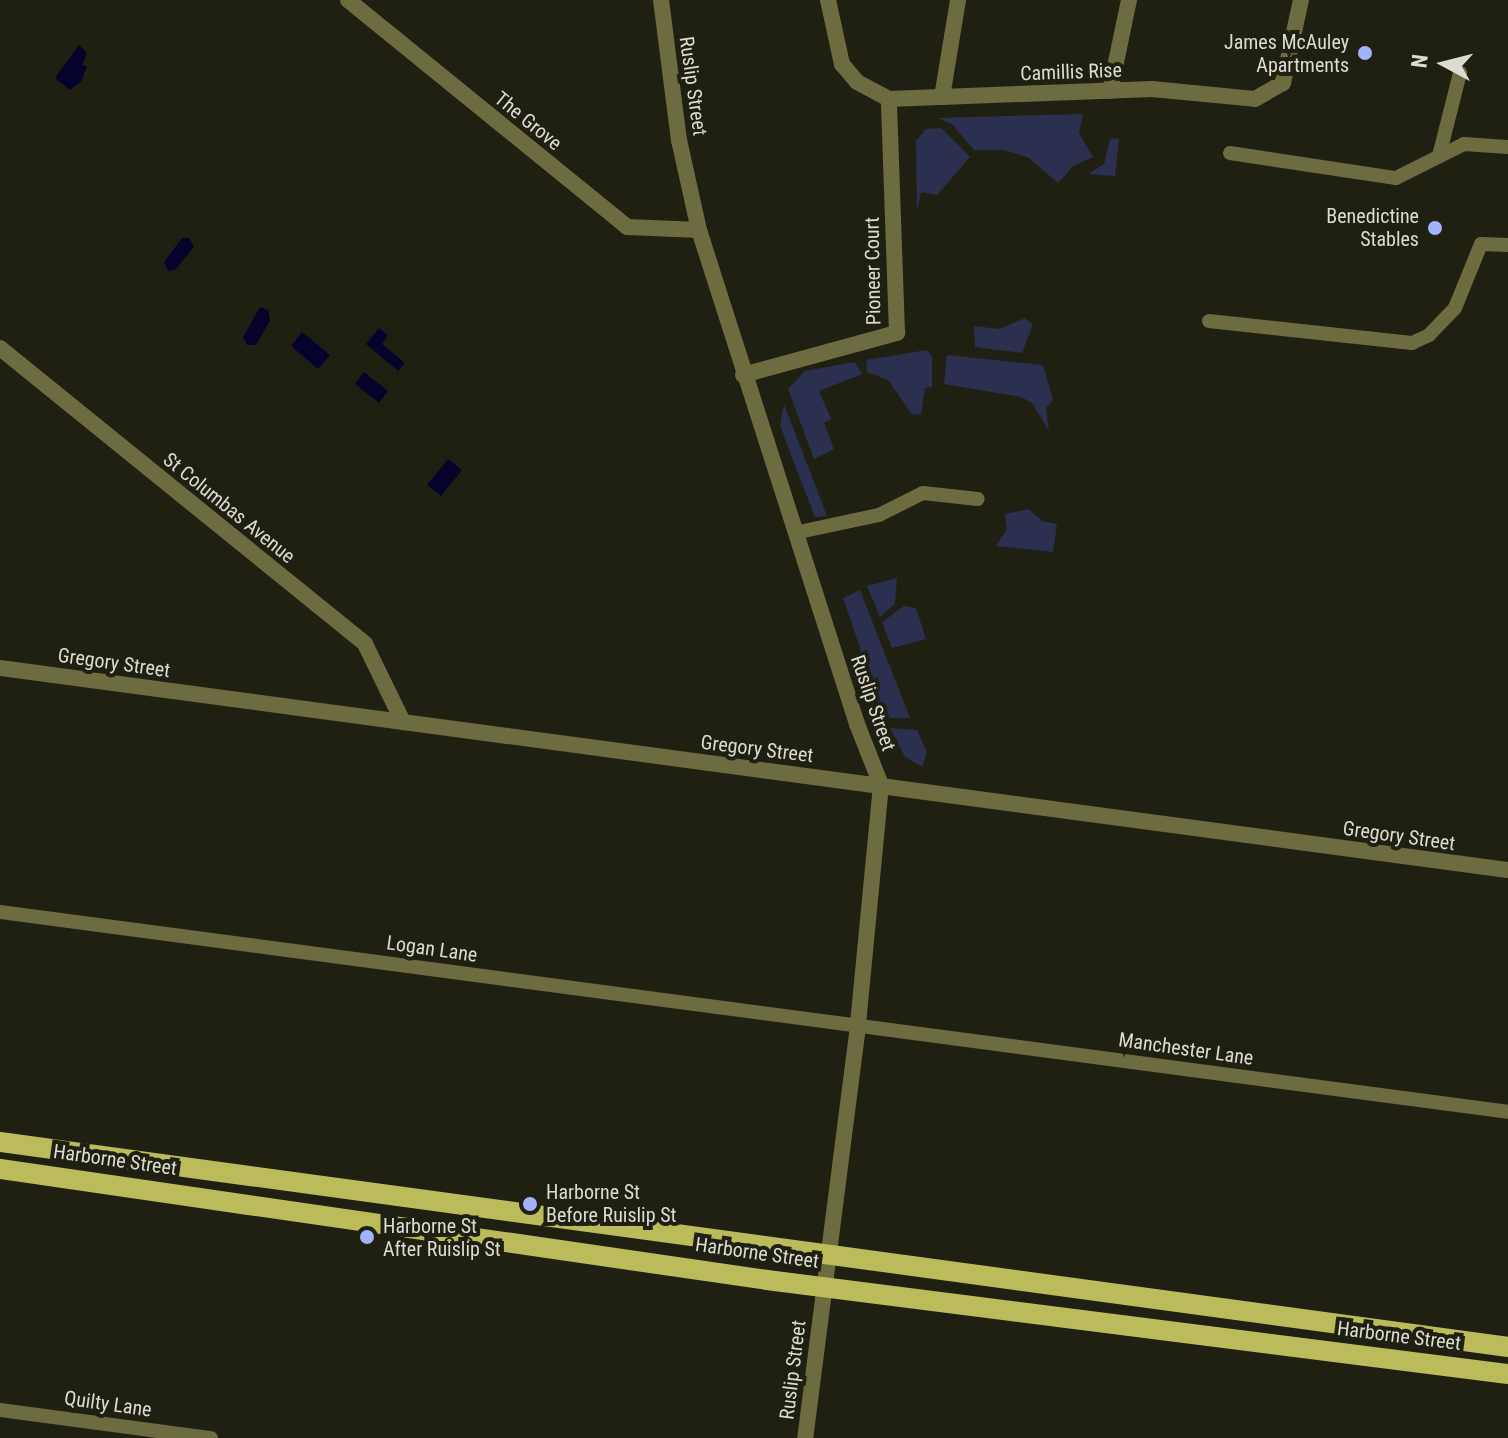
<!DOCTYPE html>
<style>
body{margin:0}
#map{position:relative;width:1508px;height:1438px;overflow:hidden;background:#1f2011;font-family:"Roboto Condensed",sans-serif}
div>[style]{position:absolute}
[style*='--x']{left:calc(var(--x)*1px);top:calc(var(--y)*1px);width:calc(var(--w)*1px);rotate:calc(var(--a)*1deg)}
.green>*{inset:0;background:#2b3050}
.water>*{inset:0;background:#05032b}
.service>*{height:14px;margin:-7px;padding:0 7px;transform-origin:7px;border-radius:7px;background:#6c6c40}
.minor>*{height:16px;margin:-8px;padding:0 8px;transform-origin:8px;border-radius:8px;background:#6c6c40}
.primary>*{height:20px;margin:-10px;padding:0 10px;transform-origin:10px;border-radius:10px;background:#bbbb5b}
.dots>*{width:22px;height:22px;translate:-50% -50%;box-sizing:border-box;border:4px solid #1f2011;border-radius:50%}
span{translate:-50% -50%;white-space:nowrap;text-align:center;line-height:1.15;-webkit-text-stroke:8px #1f2011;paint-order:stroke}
.poi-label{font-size:20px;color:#dcdcd3}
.right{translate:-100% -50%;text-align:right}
.left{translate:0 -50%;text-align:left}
.street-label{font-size:20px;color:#dcdcd3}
.north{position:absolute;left:1404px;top:24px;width:80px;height:80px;-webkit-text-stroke:6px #1f2011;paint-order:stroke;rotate:277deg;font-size:22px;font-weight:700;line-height:32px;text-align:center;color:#dcdcd3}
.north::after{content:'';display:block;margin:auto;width:28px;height:36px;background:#dcdcd3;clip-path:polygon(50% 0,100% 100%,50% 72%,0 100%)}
</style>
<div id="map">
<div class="green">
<i style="clip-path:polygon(1083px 114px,1079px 133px,1093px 157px,1073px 166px,1058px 183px,1029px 158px,1004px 150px,974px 150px,952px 124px,937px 118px)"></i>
<i style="clip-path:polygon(941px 128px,970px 157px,937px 195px,921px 192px,917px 211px,916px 141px,926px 129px)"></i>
<i style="clip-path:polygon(1119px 138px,1115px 176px,1088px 174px,1104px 164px,1110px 139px)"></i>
<i style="clip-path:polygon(1025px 318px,1033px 325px,1022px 353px,975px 347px,974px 326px,999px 329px)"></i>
<i style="clip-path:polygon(927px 350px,932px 357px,932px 387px,925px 388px,921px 415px,912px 414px,888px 380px,867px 372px,866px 360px)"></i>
<i style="clip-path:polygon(947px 355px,1043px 365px,1053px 400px,1046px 408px,1049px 431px,1032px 403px,1021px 397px,944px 384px)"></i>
<i style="clip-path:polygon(855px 362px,862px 374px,819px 391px,831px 419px,824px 423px,834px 449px,814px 459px,788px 389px,805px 371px)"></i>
<i style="clip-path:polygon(784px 404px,827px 516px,815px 517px,780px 426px)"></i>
<i style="clip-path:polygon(1029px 509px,1042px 521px,1057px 524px,1053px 552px,996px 546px,1007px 529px,1005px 514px)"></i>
<i style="clip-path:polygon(897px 578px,895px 604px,880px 617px,867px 586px)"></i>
<i style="clip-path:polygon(860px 590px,910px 718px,885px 718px,877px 698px,843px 598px)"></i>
<i style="clip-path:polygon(904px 606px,916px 608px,926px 639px,892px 648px,882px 622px)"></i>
<i style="clip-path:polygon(890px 728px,917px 730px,927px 752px,922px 767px,905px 757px)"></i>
</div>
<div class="water">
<i style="clip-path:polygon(79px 45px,87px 53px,82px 66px,87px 66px,81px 82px,70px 90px,55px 78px)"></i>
<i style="clip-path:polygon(182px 238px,189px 238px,194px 247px,175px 270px,168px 271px,164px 262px)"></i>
<i style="clip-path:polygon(260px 307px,268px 310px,270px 321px,256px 345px,247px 345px,243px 337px)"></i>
<i style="clip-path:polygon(379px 328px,388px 335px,382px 344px,405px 363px,398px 371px,366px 344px)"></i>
<i style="clip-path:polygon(302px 332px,330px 355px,318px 369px,291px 346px)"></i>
<i style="clip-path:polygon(364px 372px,388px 391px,379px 403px,355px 384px)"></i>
<i style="clip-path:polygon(448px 459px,462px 470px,441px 496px,427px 485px)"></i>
</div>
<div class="service">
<i style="--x:1230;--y:153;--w:168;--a:8.6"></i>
<i style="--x:1396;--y:178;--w:76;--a:-26.6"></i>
<i style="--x:1464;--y:144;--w:44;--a:3.9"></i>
<i style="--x:1439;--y:156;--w:86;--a:-75.8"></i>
<i style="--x:1209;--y:321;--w:204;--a:6.2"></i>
<i style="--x:1412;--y:343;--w:19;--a:-25"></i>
<i style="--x:1429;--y:335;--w:37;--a:-46"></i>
<i style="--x:1455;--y:308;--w:69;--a:-67.9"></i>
<i style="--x:1481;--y:244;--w:27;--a:2"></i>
<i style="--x:799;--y:532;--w:82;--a:-12"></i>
<i style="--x:879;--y:515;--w:49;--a:-26.6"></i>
<i style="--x:923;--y:493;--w:55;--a:6.2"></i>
<i style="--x:0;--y:912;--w:1521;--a:7.55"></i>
<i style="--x:0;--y:1410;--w:213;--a:7.6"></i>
</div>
<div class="minor">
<i style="--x:348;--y:0;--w:360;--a:39.1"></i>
<i style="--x:627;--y:227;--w:72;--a:2.4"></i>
<i style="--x:661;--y:0;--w:141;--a:82.7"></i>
<i style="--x:679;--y:140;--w:92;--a:77.5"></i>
<i style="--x:699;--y:230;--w:519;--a:72.26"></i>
<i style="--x:857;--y:724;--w:66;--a:68.5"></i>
<i style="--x:881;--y:785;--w:242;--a:95.5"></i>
<i style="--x:858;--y:1026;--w:415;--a:97.3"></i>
<i style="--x:828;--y:0;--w:66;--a:77.7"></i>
<i style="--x:842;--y:64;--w:23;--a:50"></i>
<i style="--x:857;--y:82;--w:36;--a:28"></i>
<i style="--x:889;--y:99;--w:263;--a:-2.2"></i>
<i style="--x:1152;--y:89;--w:103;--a:5.5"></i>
<i style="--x:1255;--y:99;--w:32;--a:-30"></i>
<i style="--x:1283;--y:83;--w:85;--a:-77.8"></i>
<i style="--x:1110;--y:91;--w:93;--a:-78.2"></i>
<i style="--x:942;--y:97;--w:98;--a:-80.6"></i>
<i style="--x:0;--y:348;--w:470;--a:39"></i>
<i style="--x:365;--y:644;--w:87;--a:64"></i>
<i style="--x:743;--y:375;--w:160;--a:-15.3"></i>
<i style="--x:897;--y:333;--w:234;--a:-92"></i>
<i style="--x:0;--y:668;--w:1521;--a:7.63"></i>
</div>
<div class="primary">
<i style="--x:0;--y:1142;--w:1522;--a:7.74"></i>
<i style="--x:0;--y:1169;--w:775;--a:8.23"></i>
<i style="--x:767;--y:1280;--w:747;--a:7.23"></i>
</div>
<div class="dots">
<i style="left:1365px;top:53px;background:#a3b2fc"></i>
<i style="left:1435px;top:228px;background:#a3b2fc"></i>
<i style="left:530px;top:1204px;background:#a3b2fc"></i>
<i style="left:367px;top:1237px;background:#a3b2fc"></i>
</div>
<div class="poi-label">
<span class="right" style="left:1349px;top:54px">James McAuley<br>Apartments</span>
<span class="right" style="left:1419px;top:228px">Benedictine<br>Stables</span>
<span class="left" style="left:546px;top:1204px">Harborne St<br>Before Ruislip St</span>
<span class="left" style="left:383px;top:1238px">Harborne St<br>After Ruislip St</span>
</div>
<div class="street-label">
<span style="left:1071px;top:72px;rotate:-2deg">Camillis Rise</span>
<span style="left:693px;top:86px;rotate:82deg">Ruslip Street</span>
<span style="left:528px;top:121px;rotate:39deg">The Grove</span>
<span style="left:873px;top:271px;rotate:-91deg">Pioneer Court</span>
<span style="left:229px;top:508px;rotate:39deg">St Columbas Avenue</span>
<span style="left:114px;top:663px;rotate:8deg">Gregory Street</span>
<span style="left:873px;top:703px;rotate:71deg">Ruslip Street</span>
<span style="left:757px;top:749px;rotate:7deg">Gregory Street</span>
<span style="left:1399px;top:836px;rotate:8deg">Gregory Street</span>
<span style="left:432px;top:949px;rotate:8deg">Logan Lane</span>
<span style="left:1186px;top:1049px;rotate:8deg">Manchester Lane</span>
<span style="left:115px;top:1160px;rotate:8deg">Harborne Street</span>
<span style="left:757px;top:1253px;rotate:8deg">Harborne Street</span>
<span style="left:1399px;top:1336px;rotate:7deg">Harborne Street</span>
<span style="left:793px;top:1370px;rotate:-83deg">Ruslip Street</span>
<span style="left:108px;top:1404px;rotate:8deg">Quilty Lane</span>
</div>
<div class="north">N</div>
</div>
